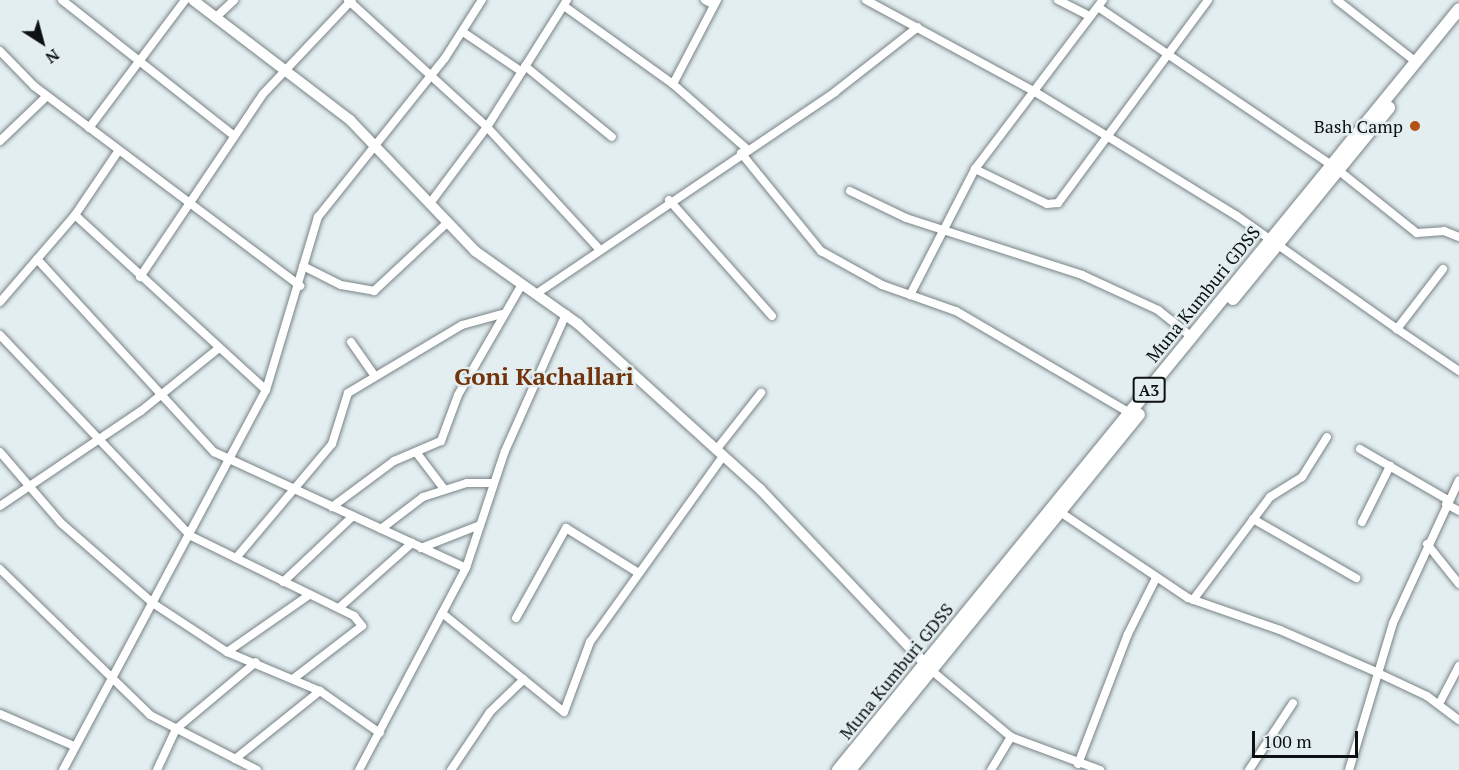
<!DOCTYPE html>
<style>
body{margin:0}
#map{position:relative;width:1459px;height:770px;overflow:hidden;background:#e3eef1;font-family:"PT Serif",serif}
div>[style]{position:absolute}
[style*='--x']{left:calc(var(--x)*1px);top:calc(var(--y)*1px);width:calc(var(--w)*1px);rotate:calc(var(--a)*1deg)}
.roads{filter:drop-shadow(0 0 2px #798386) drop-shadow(0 0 2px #798386)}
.minor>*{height:8px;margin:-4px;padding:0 4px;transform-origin:4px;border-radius:4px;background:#fff}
.major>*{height:10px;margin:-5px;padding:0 5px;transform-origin:5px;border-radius:5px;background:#fff}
.highway>*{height:12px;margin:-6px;padding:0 6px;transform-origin:6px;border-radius:6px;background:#fff}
.dots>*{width:16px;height:16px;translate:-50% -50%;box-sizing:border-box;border:3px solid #e3eef1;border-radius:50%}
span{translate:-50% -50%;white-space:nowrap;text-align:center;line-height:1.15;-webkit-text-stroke:5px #e3eef1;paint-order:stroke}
.shield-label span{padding:2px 4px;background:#e3eef1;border:2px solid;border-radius:4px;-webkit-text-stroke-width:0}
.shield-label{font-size:16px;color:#0d1112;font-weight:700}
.poi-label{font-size:18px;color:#0d1112}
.right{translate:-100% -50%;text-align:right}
.street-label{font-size:18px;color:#0d1112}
.district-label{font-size:24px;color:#71330c;font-weight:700}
.north{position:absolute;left:12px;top:12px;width:60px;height:60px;-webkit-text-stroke:4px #e3eef1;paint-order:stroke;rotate:144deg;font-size:16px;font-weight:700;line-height:24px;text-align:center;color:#0d1112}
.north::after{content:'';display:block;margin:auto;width:21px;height:27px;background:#0d1112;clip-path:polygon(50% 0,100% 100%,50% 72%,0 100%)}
.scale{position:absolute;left:1252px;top:731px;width:106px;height:27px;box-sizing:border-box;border:3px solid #0d1112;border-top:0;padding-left:8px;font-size:18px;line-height:21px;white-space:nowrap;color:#0d1112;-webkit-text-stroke:4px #e3eef1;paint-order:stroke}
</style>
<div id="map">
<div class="roads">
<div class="minor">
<i style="--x:62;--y:0;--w:219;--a:38.3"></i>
<i style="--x:348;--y:0;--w:188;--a:42.4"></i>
<i style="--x:487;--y:127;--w:166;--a:47.4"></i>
<i style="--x:705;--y:0;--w:10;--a:29"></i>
<i style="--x:866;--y:0;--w:189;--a:28.5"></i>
<i style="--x:1032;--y:90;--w:241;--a:31.6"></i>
<i style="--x:1237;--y:216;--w:196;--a:35.2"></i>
<i style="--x:1058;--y:0;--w:36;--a:27"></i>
<i style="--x:1337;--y:0;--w:100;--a:38.1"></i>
<i style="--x:564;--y:6;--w:134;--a:35.6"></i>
<i style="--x:673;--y:84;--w:98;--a:41.3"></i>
<i style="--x:1098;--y:7;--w:282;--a:34.1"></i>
<i style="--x:215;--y:18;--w:26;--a:-43"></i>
<i style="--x:463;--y:32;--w:71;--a:34.1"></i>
<i style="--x:0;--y:51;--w:49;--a:45.8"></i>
<i style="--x:34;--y:86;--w:333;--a:36.9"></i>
<i style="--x:525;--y:66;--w:112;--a:39.2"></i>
<i style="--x:673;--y:84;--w:95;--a:-62.4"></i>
<i style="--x:89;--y:128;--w:160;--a:-53.1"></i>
<i style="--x:0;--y:141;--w:65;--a:-43.8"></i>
<i style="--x:741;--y:153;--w:127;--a:50.8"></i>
<i style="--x:821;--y:251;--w:70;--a:29.1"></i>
<i style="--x:882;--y:285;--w:78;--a:19.4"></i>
<i style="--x:956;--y:311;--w:202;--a:30.4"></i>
<i style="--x:975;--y:169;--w:80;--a:25.9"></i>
<i style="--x:1047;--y:204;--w:11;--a:-5"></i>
<i style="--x:1058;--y:203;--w:252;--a:-53.5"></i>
<i style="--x:1338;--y:170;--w:101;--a:38.6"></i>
<i style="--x:1417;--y:233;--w:27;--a:-4"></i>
<i style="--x:1444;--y:231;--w:16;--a:22"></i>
<i style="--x:850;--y:191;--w:62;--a:25.7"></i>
<i style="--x:906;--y:218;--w:185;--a:17.9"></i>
<i style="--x:1082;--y:275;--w:84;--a:24.7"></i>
<i style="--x:1158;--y:310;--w:43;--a:38.5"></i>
<i style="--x:669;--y:200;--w:155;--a:48.4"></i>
<i style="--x:431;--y:202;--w:94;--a:-53.3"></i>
<i style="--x:487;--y:127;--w:150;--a:-57.8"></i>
<i style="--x:75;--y:215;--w:259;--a:42.5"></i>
<i style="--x:37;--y:259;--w:262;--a:47.5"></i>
<i style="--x:214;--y:452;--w:277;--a:24.7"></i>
<i style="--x:303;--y:266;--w:42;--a:26.6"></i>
<i style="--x:341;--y:285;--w:34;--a:10"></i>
<i style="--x:374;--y:291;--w:101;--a:-43"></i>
<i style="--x:1443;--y:269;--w:76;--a:127.5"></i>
<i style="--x:1397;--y:329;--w:75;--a:34.1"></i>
<i style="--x:140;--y:277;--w:220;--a:-56.1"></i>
<i style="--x:263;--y:94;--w:129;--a:-46.6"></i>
<i style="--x:536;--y:294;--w:361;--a:-34"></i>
<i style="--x:835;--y:92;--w:105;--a:-38.1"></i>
<i style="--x:910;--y:295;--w:142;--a:-62.7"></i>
<i style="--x:975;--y:169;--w:212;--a:-52.9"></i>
<i style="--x:0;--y:302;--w:115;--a:-49.2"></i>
<i style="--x:75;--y:215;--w:78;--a:-55.9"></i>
<i style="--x:0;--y:335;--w:277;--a:46.5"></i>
<i style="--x:191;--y:536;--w:182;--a:26.1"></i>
<i style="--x:354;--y:616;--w:13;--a:51"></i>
<i style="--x:362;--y:626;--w:87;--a:142.5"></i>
<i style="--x:351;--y:342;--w:38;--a:55"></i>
<i style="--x:1360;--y:449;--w:102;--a:30.1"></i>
<i style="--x:716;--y:450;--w:73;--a:-51.7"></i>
<i style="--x:0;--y:452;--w:94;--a:49.3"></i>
<i style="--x:61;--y:523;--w:123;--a:41.1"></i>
<i style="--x:154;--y:604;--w:87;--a:33.3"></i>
<i style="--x:227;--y:652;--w:101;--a:22.8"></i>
<i style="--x:320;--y:691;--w:73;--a:35"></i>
<i style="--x:416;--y:452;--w:46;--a:52.9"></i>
<i style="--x:1446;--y:504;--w:15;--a:28"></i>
<i style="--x:0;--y:506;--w:170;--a:-34"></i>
<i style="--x:141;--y:411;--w:100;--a:-38.9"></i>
<i style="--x:332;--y:507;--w:77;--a:-36.6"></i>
<i style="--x:394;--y:461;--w:51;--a:-23.1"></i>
<i style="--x:441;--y:441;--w:49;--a:-69.7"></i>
<i style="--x:458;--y:395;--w:126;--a:-60"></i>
<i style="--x:1060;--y:512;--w:154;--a:33.9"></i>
<i style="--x:1188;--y:598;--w:97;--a:19.2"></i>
<i style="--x:1280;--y:630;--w:105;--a:23.6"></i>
<i style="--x:1376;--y:672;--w:56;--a:25.2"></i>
<i style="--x:1427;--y:696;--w:40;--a:37"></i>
<i style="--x:1253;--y:519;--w:119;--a:29.8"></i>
<i style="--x:1362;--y:522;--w:63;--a:-63.4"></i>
<i style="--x:381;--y:529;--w:53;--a:-37.3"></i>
<i style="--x:423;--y:497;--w:46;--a:-17.7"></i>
<i style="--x:467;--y:483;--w:25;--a:0"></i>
<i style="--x:1427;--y:544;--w:51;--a:51.3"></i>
<i style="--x:421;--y:548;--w:63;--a:-21.3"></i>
<i style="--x:236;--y:558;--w:149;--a:-49.9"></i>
<i style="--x:332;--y:444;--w:53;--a:-72.6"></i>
<i style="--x:348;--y:393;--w:133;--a:-30.8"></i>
<i style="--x:462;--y:325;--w:41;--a:-15.4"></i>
<i style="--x:0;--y:569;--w:209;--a:44.2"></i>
<i style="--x:150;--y:715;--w:120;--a:27.2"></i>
<i style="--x:283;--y:582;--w:96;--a:-43.3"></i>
<i style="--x:1193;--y:600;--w:129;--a:-53.2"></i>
<i style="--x:1270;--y:497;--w:38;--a:-32"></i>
<i style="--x:1302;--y:477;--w:47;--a:-58"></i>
<i style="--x:341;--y:606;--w:95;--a:-41.6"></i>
<i style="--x:442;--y:613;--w:157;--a:39.1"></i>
<i style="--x:564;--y:712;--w:75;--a:-69.6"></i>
<i style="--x:590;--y:642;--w:229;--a:-54.4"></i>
<i style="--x:516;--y:618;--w:103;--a:-60.9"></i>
<i style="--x:566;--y:528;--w:84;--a:31.8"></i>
<i style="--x:227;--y:652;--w:100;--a:-34.8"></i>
<i style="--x:931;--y:670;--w:104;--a:39.9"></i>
<i style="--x:1011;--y:737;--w:95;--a:20.3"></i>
<i style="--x:1439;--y:704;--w:43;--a:-62.2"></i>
<i style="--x:0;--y:714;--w:81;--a:23.4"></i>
<i style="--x:235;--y:759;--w:109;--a:-38.7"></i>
<i style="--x:1078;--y:764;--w:139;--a:-69"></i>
<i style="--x:1128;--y:634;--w:63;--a:-63.4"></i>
<i style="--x:63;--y:770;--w:431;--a:-61.9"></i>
<i style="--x:266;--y:390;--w:181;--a:-73.3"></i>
<i style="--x:318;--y:217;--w:203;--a:-51.4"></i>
<i style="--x:445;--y:58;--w:69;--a:-57.5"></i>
<i style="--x:157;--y:770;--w:45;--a:-65.1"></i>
<i style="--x:176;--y:729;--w:104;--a:-39.9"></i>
<i style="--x:359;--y:770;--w:229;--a:-62.1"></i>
<i style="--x:466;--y:568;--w:123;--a:-71.6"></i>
<i style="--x:505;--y:451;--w:150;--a:-66"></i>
<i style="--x:451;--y:770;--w:70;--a:-56.1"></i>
<i style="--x:490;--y:712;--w:47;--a:-44.1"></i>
<i style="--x:991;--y:770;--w:39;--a:-59"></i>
<i style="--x:1249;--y:770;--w:80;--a:-56.7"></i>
<i style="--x:1349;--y:770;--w:153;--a:-73.3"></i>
<i style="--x:1393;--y:623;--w:157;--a:-65.2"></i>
</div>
<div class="major">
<i style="--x:193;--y:0;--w:198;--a:37.4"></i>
<i style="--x:350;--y:120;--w:181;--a:46.3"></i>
<i style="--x:475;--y:251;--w:126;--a:35.3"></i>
<i style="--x:578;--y:324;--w:246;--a:42.2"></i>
<i style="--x:760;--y:489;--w:248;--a:46.6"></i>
</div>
<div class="highway">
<i style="--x:1233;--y:299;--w:247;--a:-50.8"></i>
<i style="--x:838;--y:770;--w:982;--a:-50.78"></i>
<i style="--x:850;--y:770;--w:458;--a:-50.9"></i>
</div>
</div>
<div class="dots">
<i style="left:1415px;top:126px;background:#b35212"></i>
</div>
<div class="shield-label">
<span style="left:1149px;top:390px">A3</span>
</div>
<div class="poi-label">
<span class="right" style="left:1403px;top:126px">Bash Camp</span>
</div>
<div class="street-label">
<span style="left:1203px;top:294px;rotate:-51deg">Muna Kumburi GDSS</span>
<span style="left:896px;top:671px;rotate:-51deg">Muna Kumburi GDSS</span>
</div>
<div class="district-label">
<span style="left:544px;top:377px">Goni Kachallari</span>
</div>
<div class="north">N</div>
<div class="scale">100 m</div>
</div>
